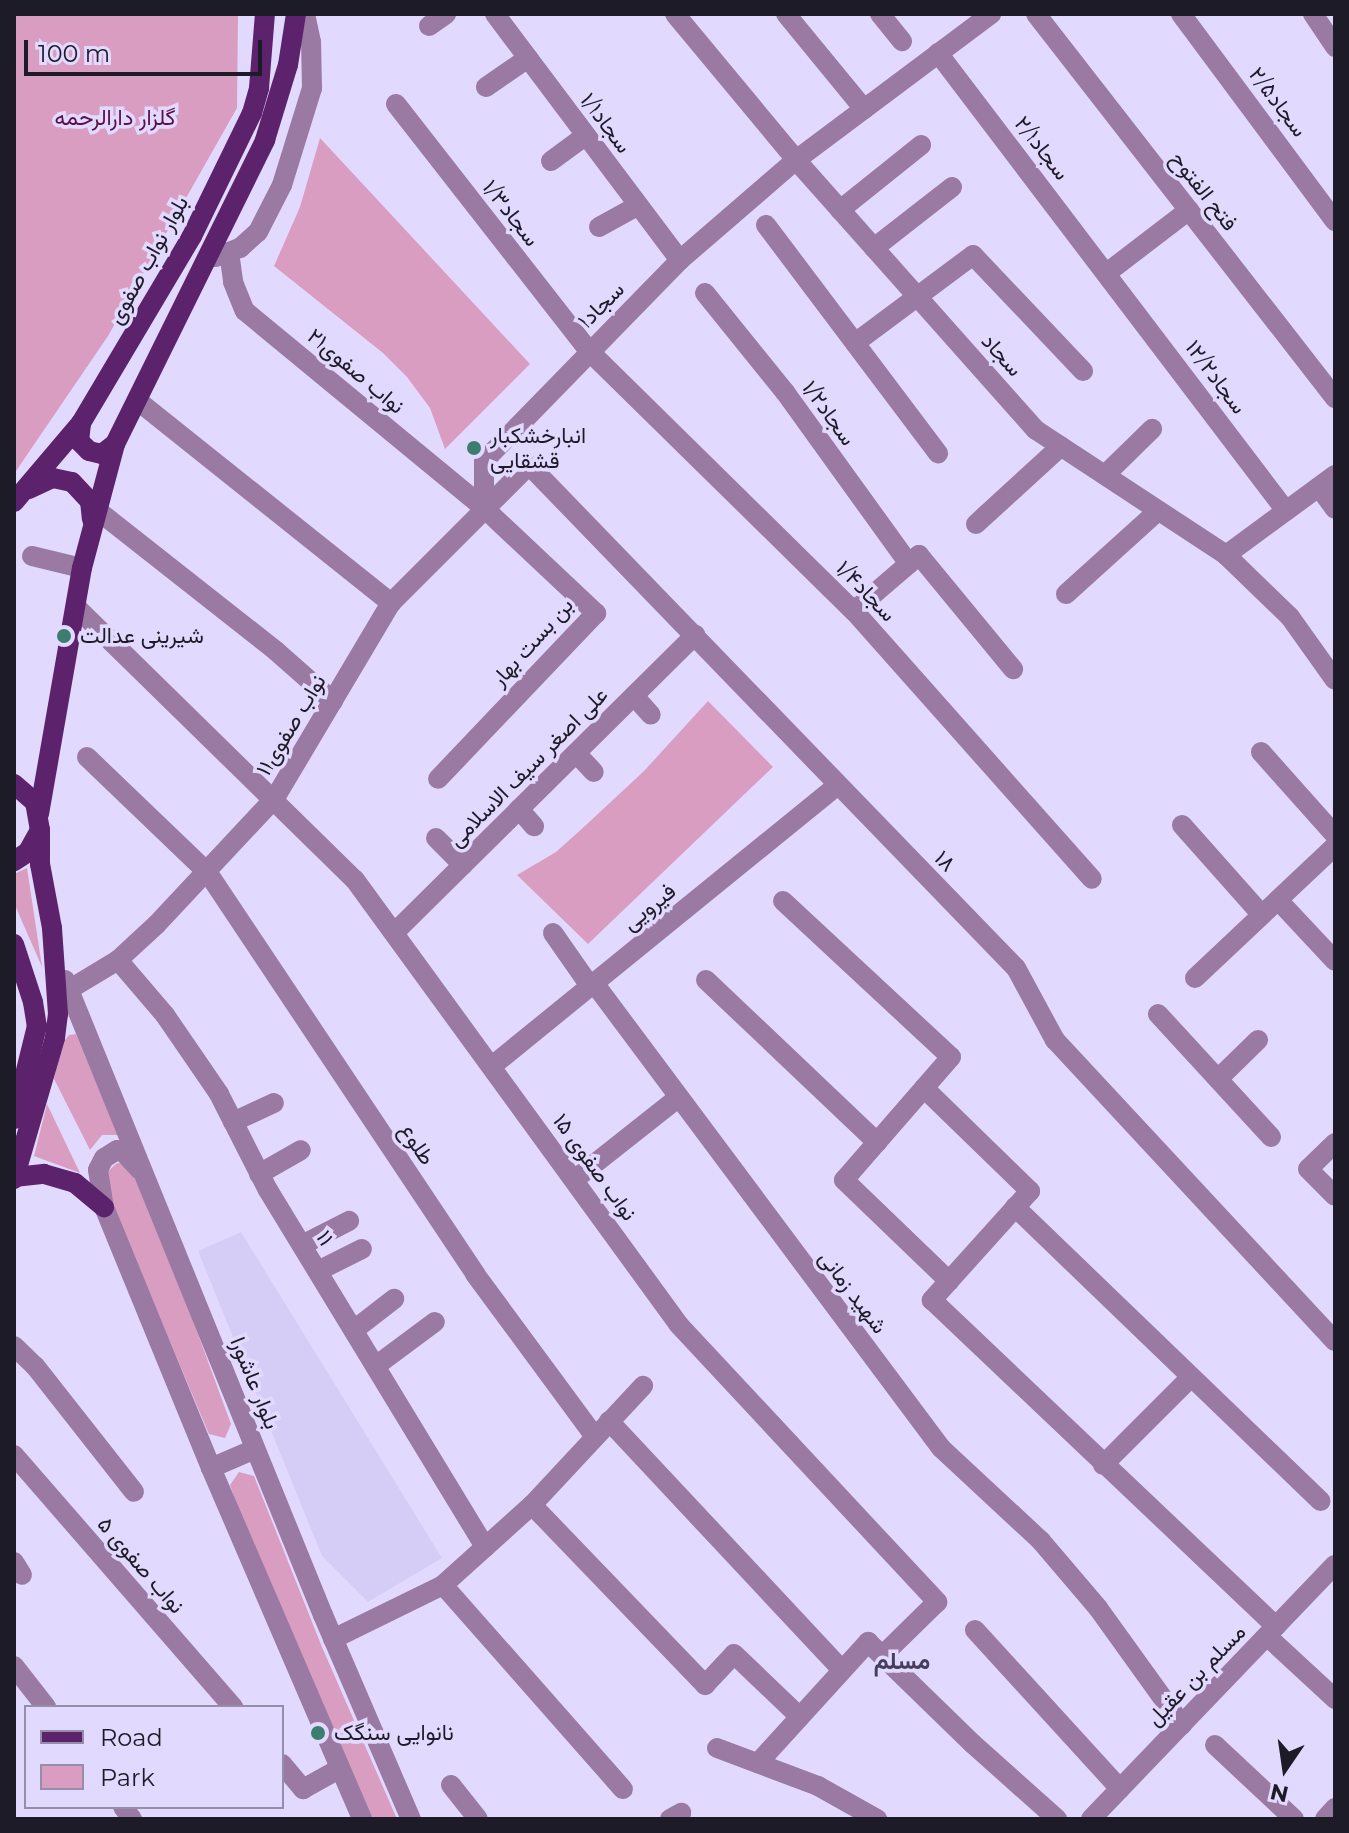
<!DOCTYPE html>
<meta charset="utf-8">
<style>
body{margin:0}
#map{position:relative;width:1349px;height:1833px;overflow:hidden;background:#e2dafe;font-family:Montserrat,Vazirmatn,sans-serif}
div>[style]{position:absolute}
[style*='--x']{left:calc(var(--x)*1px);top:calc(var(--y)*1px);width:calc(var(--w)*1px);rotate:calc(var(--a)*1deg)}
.built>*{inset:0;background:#d6cdf7}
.green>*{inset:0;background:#da9dc2}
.minor>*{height:20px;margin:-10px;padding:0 10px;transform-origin:10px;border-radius:10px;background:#9a7aa3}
.major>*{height:20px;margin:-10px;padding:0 10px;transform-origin:10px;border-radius:10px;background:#5c226c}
.dots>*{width:22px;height:22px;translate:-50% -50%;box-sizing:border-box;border:4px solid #e2dafe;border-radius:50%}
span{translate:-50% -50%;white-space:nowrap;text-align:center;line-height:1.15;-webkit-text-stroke:7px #e2dafe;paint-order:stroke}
.street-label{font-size:22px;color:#1e1b28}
.park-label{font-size:22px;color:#5c0e47}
.poi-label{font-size:22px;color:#1e1b28}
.left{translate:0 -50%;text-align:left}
.neighbourhood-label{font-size:24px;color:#463f5c;font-weight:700}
.frame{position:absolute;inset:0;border:16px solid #1e1b28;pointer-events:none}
.legend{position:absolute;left:24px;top:1705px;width:260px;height:104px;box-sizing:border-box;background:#e2dafe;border:2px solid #948ea8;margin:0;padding:10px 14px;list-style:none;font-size:24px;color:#1e1b28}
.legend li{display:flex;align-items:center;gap:16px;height:40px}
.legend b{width:40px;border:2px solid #948ea8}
.north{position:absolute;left:1245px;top:1729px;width:80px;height:80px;-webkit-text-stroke:6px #e2dafe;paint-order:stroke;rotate:193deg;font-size:22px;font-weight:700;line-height:32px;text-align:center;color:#1e1b28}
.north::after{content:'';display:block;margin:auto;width:28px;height:36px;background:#1e1b28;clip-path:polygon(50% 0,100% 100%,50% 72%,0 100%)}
.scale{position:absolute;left:24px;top:40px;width:238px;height:36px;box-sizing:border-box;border:4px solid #1e1b28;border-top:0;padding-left:10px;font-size:24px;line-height:28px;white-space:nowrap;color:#1e1b28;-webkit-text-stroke:6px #e2dafe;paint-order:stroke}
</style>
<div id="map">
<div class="built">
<i style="clip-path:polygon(241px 1232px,442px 1558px,368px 1602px,322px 1556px,198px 1251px)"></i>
</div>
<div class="green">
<i style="clip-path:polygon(14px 14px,238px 16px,237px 108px,108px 336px,14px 474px)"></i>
<i style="clip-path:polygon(320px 138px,530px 364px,445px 449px,430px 408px,407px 377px,383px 353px,274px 266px,300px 207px)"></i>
<i style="clip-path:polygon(708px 701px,773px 767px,588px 944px,517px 875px,556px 852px,586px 825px,644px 771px)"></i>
<i style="clip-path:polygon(27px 868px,42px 967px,14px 903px,14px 874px)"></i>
<i style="clip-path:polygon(76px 1034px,118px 1135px,102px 1135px,90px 1150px,54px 1079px,61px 1045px,69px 1035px)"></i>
<i style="clip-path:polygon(47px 1104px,80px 1173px,34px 1156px)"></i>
<i style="clip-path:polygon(117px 1163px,127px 1164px,134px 1175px,188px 1307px,231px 1424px,225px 1438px,209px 1434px,118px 1219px,105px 1174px)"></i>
<i style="clip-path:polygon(239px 1472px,254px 1476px,322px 1647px,397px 1819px,373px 1819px,363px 1800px,242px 1520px,230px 1485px)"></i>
</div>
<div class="minor">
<i style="--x:495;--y:14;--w:308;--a:53.1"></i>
<i style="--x:675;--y:14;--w:190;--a:50.3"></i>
<i style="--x:796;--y:160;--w:361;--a:48.4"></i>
<i style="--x:1036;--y:430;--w:227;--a:33.3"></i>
<i style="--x:1226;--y:555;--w:89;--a:44.1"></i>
<i style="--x:1290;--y:617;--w:77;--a:54.5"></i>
<i style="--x:786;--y:14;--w:123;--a:50.6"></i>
<i style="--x:880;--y:14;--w:35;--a:51"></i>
<i style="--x:1036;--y:14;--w:487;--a:52.1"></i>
<i style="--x:1181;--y:14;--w:258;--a:53.4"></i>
<i style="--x:1313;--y:14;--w:40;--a:56"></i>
<i style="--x:429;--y:26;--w:21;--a:-35"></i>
<i style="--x:938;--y:53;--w:575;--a:52.77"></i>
<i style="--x:486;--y:87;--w:51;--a:-34.6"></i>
<i style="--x:396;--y:104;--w:313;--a:52"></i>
<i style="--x:589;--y:351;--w:371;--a:44.5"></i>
<i style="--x:854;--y:611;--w:358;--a:48.4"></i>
<i style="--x:551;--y:161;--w:42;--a:-36.3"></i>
<i style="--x:840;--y:210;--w:104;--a:-38.7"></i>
<i style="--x:766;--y:225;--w:286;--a:53"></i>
<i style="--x:599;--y:227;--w:43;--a:-28.9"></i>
<i style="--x:874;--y:248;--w:99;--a:-38"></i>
<i style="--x:229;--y:252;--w:30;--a:82"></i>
<i style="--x:233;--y:282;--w:31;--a:68"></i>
<i style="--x:245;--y:311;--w:310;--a:39.5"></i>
<i style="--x:484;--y:508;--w:154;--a:43.2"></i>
<i style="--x:596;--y:613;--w:229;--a:133.6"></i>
<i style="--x:216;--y:257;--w:26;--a:-21"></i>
<i style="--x:240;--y:248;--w:24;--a:-42"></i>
<i style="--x:258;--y:232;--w:53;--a:-62.9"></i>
<i style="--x:282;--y:185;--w:102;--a:-72.8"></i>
<i style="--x:312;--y:88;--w:46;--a:-91.2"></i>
<i style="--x:311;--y:42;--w:29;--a:-102"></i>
<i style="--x:1108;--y:272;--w:102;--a:-37.4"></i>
<i style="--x:705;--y:293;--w:127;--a:51.1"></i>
<i style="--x:785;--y:392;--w:212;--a:54.2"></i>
<i style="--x:855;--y:343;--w:147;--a:-36.7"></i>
<i style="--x:973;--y:255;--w:160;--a:46.5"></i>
<i style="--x:138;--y:401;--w:324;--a:38.6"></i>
<i style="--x:1105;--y:475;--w:66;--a:-44.4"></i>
<i style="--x:1319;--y:487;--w:27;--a:54"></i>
<i style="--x:484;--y:508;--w:47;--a:-90"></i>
<i style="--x:484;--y:461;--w:281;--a:-45.7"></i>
<i style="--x:680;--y:260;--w:153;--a:-40.8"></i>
<i style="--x:796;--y:160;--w:244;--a:-36.8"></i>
<i style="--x:97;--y:510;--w:228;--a:38.2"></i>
<i style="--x:276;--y:651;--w:76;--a:41.3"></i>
<i style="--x:976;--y:524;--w:115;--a:-42.5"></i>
<i style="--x:1226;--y:555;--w:135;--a:-36.3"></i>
<i style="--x:32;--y:556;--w:51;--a:13.5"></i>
<i style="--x:1066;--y:594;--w:124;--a:-42.1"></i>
<i style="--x:76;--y:607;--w:390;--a:44.4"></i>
<i style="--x:355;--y:880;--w:550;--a:53.94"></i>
<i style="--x:679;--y:1325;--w:379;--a:47"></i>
<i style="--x:937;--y:1602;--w:77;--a:135.5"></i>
<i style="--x:854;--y:611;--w:86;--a:-40.7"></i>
<i style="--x:919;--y:555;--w:148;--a:50.5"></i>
<i style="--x:634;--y:696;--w:25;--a:48"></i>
<i style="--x:1261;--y:752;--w:111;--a:48.3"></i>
<i style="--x:576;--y:753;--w:26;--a:47"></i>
<i style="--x:87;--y:757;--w:168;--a:43.8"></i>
<i style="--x:208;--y:873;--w:482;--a:56.3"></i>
<i style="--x:475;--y:1274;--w:202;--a:53.6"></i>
<i style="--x:519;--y:809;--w:23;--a:49"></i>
<i style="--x:1182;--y:825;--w:120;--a:48.4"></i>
<i style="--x:436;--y:838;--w:38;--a:45"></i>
<i style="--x:1278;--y:900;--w:83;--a:46.9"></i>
<i style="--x:783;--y:901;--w:229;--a:42.9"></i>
<i style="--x:951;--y:1057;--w:163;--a:131"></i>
<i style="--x:844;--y:1180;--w:146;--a:43.9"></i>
<i style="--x:394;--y:933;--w:424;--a:-44.7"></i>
<i style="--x:553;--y:933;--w:65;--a:55.1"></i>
<i style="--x:118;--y:960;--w:72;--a:49.5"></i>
<i style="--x:165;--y:1015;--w:96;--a:55.6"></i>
<i style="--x:219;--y:1094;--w:108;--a:63"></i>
<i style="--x:268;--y:1190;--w:418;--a:58.7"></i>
<i style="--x:1195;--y:978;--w:192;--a:-43.3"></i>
<i style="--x:65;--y:980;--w:685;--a:67.89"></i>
<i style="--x:323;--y:1615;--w:222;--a:66.7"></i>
<i style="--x:706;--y:980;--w:236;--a:43.5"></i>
<i style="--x:594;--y:983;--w:580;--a:53.27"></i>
<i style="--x:941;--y:1448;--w:137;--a:42.9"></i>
<i style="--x:1041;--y:1541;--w:88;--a:49.6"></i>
<i style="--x:1098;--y:1608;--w:144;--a:54.3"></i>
<i style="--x:70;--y:989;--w:56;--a:-31.1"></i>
<i style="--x:118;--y:960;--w:53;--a:-42.7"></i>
<i style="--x:157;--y:924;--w:173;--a:-46.9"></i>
<i style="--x:275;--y:798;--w:227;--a:-59.3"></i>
<i style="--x:391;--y:603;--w:195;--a:-45"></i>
<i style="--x:529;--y:465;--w:700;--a:45.93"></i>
<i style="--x:1016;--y:968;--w:82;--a:61.6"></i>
<i style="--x:1055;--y:1040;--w:411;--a:47.1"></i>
<i style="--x:1158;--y:1014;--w:167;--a:47.4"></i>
<i style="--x:492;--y:1066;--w:444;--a:-39.1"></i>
<i style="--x:1218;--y:1079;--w:56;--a:-44.3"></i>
<i style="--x:924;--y:1088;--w:148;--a:44.2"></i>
<i style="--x:1030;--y:1191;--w:147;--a:132"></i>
<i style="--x:932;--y:1300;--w:474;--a:43.5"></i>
<i style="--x:233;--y:1122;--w:45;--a:-24.9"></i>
<i style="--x:1335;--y:1143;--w:37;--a:136"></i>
<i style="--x:1308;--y:1169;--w:38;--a:45"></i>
<i style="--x:140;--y:1170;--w:25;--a:-133"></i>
<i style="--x:123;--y:1152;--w:6;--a:-162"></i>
<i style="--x:117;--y:1150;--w:15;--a:148"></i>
<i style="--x:104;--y:1158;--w:13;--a:117"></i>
<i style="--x:98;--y:1170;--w:37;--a:81"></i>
<i style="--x:104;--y:1207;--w:282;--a:67.7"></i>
<i style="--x:211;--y:1468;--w:382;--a:66.7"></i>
<i style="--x:259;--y:1174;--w:48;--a:-29.7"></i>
<i style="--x:574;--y:1180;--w:132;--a:-38.3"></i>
<i style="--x:1015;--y:1207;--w:424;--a:43.9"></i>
<i style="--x:302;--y:1245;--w:53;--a:-27.1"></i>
<i style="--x:318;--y:1271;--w:49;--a:-26.6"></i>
<i style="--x:354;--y:1330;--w:51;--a:-37.8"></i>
<i style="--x:14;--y:1346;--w:29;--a:44"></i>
<i style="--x:35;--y:1366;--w:160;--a:51.8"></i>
<i style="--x:377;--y:1365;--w:72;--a:-36.6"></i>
<i style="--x:609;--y:1421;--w:341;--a:46.9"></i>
<i style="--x:14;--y:1455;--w:334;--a:49"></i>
<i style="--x:1103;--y:1465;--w:124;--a:-45"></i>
<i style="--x:211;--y:1468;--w:48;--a:-23.4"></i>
<i style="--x:532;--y:1505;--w:250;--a:46.1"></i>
<i style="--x:705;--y:1685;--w:42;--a:-46.9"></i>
<i style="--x:734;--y:1654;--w:91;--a:43.7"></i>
<i style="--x:14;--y:1562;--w:15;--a:58"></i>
<i style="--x:443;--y:1585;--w:272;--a:48.6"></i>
<i style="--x:975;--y:1630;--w:215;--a:47.6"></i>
<i style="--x:1267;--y:1636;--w:93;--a:42.8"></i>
<i style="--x:333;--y:1639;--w:123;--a:-26.1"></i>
<i style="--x:443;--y:1585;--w:120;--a:-42"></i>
<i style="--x:532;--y:1505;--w:163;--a:-47"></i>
<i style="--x:14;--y:1666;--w:52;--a:52"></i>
<i style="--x:1215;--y:1745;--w:108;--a:43.1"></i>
<i style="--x:717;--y:1748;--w:108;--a:20.6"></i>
<i style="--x:818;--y:1786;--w:68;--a:29.2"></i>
<i style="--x:758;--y:1763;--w:164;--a:-47.7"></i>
<i style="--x:868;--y:1642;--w:146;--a:44.2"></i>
<i style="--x:973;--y:1744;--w:113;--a:41.8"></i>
<i style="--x:282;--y:1764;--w:33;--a:50"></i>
<i style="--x:303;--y:1789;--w:41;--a:-29.1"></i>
<i style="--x:451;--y:1785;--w:43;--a:51.5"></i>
<i style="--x:123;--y:1807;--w:15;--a:53"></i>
<i style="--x:670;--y:1819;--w:13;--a:-29"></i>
<i style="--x:1091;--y:1819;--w:352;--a:-46.2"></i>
<i style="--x:1325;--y:1819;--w:15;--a:-48"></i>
</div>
<div class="major">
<i style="--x:81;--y:423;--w:18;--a:96"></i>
<i style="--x:79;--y:441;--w:14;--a:45"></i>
<i style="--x:89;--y:451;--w:13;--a:13"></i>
<i style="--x:102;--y:454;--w:16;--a:-38"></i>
<i style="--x:29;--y:489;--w:26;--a:-25"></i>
<i style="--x:53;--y:478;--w:19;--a:12"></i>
<i style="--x:72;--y:482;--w:26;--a:47"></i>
<i style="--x:90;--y:501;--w:18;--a:84"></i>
<i style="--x:14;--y:502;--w:104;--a:-49.7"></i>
<i style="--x:81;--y:423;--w:217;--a:-59.3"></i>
<i style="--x:192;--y:236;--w:137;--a:-64"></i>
<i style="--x:252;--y:113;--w:26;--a:-74"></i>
<i style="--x:259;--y:88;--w:74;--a:-85.4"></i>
<i style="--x:14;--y:784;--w:28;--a:41"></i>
<i style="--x:35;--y:802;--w:28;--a:80"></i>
<i style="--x:40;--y:830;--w:25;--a:119"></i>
<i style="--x:28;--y:852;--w:17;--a:147"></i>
<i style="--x:39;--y:814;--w:250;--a:-80.1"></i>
<i style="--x:82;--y:568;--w:128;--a:-75.1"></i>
<i style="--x:115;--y:444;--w:339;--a:-63.7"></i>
<i style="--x:265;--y:140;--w:78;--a:-73"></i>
<i style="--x:288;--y:65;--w:52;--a:-81.1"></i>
<i style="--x:14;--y:944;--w:61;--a:71.9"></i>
<i style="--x:33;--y:1002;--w:24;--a:81"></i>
<i style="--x:37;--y:1026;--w:96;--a:103.9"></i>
<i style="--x:14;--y:1177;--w:30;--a:-6"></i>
<i style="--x:44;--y:1174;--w:32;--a:16"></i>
<i style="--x:75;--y:1183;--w:38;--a:40"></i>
<i style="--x:14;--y:1179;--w:147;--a:-73.8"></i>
<i style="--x:55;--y:1038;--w:24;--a:-83"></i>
<i style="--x:58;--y:1014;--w:86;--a:-94"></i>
<i style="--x:52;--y:928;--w:65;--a:-100.6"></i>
<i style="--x:40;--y:864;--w:34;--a:-90"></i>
</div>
<div class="dots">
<i style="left:474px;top:448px;background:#3b7e6f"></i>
<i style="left:64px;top:636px;background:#3b7e6f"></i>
<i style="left:318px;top:1733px;background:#3b7e6f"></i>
</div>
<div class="street-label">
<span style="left:1278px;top:102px;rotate:53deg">۲/۵سجاد</span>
<span style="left:606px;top:123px;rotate:53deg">۱/۱سجاد</span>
<span style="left:1042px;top:148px;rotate:52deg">۲/۱سجاد</span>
<span style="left:1204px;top:191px;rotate:52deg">فتح الفتوح</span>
<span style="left:511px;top:213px;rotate:52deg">۱/۳سجاد</span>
<span style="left:148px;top:260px;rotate:-61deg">بلوار نواب صفوی</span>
<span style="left:601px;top:305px;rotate:-45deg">۱سجاد</span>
<span style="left:1002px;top:355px;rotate:48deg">سجاد</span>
<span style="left:356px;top:371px;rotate:40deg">۲۱نواب صفوی</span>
<span style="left:1216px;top:377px;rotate:53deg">۱۲/۲سجاد</span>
<span style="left:829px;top:413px;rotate:54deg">۱/۲سجاد</span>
<span style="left:866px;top:591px;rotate:46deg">۱/۴سجاد</span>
<span style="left:532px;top:642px;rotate:-48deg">بن بست بهار</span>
<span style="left:291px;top:725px;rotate:-59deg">۱۱نواب صفوی</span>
<span style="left:528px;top:767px;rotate:-45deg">علی اصغر سیف الاسلامی</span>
<span style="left:945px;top:861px;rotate:46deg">۱۸</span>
<span style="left:649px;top:907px;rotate:-39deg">فیرویی</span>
<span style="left:417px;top:1144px;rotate:56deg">طلوع</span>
<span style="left:595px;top:1167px;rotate:54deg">نواب صفوی ۱۵</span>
<span style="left:325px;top:1238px;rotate:58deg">۱۱</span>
<span style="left:853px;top:1292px;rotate:53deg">شهید زمانی</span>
<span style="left:255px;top:1383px;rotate:68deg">بلوار عاشورا</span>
<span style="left:141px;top:1565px;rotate:49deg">نواب صفوی ۵</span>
<span style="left:1196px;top:1675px;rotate:-46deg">مسلم بن عقیل</span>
</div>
<div class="park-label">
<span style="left:115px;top:118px">گلزار دارالرحمه</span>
</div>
<div class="poi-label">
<span class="left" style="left:490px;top:448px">انبارخشکبار<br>قشقایی</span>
<span class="left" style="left:80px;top:636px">شیرینی عدالت</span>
<span class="left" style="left:334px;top:1733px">نانوایی سنگک</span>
</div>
<div class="neighbourhood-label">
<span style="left:902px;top:1661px">مسلم</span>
</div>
<div class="frame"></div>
<ul class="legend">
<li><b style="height:10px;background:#5c226c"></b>Road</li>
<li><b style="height:22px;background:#da9dc2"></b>Park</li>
</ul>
<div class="north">N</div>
<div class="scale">100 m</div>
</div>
